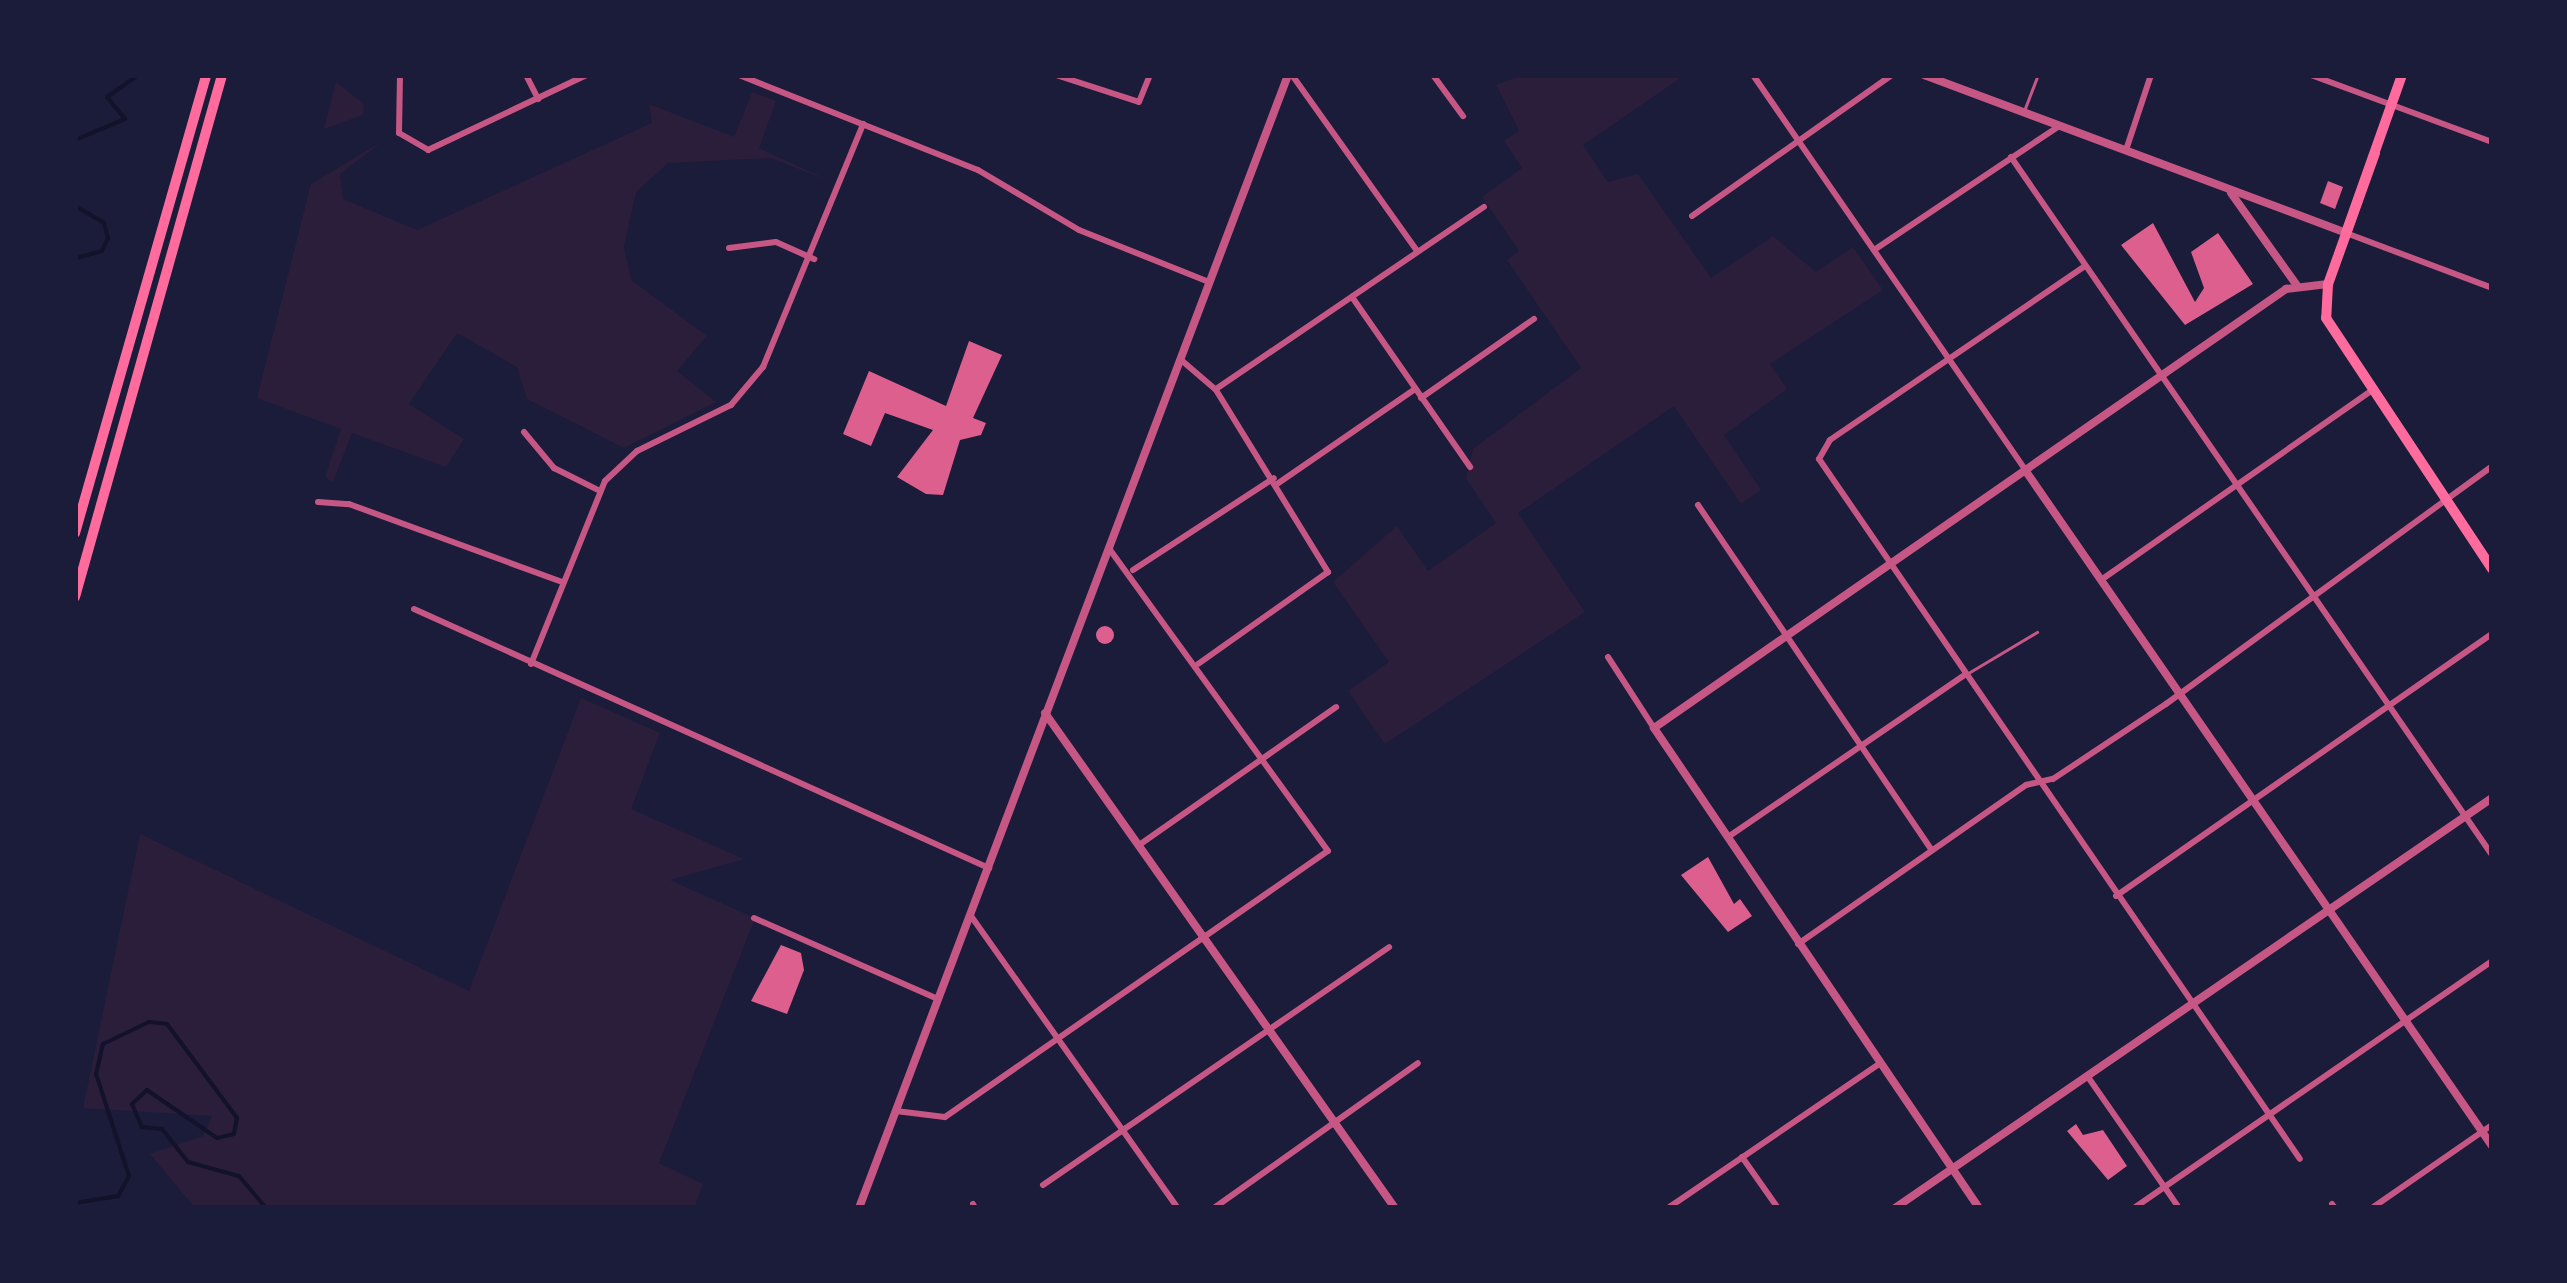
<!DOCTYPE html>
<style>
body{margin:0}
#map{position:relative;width:2567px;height:1283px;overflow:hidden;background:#1b1b3a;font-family:"Roboto Condensed",sans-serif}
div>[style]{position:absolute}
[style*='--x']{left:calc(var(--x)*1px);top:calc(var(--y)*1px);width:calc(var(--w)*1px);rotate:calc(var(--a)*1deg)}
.green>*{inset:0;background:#2a1e3b}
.stream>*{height:4px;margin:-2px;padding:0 2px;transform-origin:2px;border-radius:2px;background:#12122b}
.building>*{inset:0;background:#dd5f8e}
.round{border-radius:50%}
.service>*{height:2.5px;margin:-1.25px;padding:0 1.25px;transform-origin:1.25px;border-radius:1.25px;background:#c65784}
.minor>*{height:6px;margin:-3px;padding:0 3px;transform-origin:3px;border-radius:3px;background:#c65784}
.tertiary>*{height:8px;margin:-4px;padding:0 4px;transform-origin:4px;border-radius:4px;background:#c65784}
.primary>*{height:10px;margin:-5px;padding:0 5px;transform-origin:5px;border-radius:5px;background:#ff6b9d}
.trunk>*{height:10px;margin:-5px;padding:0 5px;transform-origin:5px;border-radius:5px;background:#ff6b9d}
span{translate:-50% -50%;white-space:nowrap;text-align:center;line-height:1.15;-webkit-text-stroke:8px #1b1b3a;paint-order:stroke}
.frame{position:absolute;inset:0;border:78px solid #1b1b3a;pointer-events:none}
</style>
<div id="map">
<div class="green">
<i style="clip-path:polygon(1523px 75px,1685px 75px,1583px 145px,1608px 182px,1638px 174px,1711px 278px,1773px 236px,1816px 272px,1853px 247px,1883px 290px,1770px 364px,1787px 389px,1724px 435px,1761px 490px,1741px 504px,1674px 406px,1518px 513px,1585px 612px,1385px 744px,1348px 691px,1389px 662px,1333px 582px,1397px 526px,1428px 571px,1496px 523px,1466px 478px,1473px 449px,1581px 368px,1507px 260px,1519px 251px,1482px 197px,1522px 168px,1504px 141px,1519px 131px,1496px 85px)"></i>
<i style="clip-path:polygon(336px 82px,364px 104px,363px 115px,324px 129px)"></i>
<i style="clip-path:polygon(752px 92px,776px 101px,759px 148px,832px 182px,771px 158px,668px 163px,636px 192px,624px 246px,631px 280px,707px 336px,677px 371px,716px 402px,624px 448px,527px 399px,517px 367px,457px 333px,409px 404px,464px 439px,446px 467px,352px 433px,333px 482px,325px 477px,341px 429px,257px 398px,311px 184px,383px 141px,340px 174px,343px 199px,417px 230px,652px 123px,649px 104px,734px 137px)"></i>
<i style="clip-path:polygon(581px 698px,660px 733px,631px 809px,744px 859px,670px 880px,755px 918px,659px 1163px,703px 1184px,694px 1208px,195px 1208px,150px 1154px,203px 1136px,212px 1116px,83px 1108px,140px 834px,469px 991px)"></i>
</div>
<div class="stream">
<i style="--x:75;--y:140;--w:54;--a:-22.8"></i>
<i style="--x:125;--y:119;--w:28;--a:-129"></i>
<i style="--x:107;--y:97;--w:39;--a:-35"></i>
<i style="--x:75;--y:206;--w:34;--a:30"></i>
<i style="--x:104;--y:223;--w:16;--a:75"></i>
<i style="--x:108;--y:238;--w:14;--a:115"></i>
<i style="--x:102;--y:251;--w:28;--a:165"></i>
<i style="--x:75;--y:1203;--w:44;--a:-9.2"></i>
<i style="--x:118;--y:1196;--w:23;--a:-61"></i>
<i style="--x:129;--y:1176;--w:107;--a:-107.9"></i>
<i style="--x:96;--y:1074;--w:31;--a:-77"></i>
<i style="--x:103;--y:1044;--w:51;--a:-25.6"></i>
<i style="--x:149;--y:1022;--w:18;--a:6"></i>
<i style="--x:167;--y:1024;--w:117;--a:53.3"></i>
<i style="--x:237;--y:1118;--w:16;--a:101"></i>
<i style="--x:234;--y:1134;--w:17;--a:167"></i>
<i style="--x:217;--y:1138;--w:85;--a:-145.6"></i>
<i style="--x:147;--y:1090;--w:21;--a:137"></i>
<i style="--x:132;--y:1104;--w:25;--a:67"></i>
<i style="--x:142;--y:1127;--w:20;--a:6"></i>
<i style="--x:162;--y:1129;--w:42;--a:51.8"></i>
<i style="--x:188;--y:1162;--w:53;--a:15.4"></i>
<i style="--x:239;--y:1176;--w:42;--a:49.8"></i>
</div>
<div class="building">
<i style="clip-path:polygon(2328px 181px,2343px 187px,2335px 209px,2320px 203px)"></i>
<i style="clip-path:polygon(2153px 223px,2195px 302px,2204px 288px,2191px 252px,2218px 233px,2253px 284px,2185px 325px,2121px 245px)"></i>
<i style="clip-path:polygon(969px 341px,1002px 355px,973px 418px,986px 423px,981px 435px,960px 440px,943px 495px,926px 494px,897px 477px,933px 430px,885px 413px,871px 446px,843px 434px,869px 371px,946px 406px)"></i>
<i class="round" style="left:1096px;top:626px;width:18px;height:18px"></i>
<i style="clip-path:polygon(1708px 857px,1734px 904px,1740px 899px,1752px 916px,1728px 932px,1681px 875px)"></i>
<i style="clip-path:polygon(781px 945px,801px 953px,804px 970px,787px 1014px,751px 1001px)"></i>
<i style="clip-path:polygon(2076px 1124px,2083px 1135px,2103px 1130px,2127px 1166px,2108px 1180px,2067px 1131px)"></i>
</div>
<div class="service">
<i style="--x:2024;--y:111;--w:39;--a:-69"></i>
<i style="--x:1970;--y:672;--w:78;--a:-30.8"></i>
</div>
<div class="minor">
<i style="--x:400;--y:75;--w:58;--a:91"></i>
<i style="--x:399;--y:133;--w:34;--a:30"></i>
<i style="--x:428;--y:150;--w:176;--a:-25.3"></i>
<i style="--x:526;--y:75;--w:27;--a:63"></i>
<i style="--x:739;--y:75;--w:257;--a:21.7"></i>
<i style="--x:978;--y:170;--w:117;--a:30.7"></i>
<i style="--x:1079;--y:230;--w:140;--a:21.8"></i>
<i style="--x:1056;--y:75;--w:87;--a:18"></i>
<i style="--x:1139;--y:102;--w:29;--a:-68"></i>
<i style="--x:1292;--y:75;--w:216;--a:54.6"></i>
<i style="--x:1433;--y:75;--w:51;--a:53.8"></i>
<i style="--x:1753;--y:75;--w:480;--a:55.4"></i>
<i style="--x:2311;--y:75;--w:193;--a:20.3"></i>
<i style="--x:2126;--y:150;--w:79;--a:-71.6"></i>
<i style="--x:2011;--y:157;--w:848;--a:55.43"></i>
<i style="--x:1692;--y:216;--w:245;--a:-35.2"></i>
<i style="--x:2346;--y:233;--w:156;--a:20.6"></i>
<i style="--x:729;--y:248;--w:47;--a:-7.3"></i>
<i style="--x:776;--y:242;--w:42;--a:24.1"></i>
<i style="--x:1874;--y:250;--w:223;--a:-33.8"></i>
<i style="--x:2085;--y:266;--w:309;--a:145.7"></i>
<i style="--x:1830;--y:440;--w:22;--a:120"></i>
<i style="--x:1819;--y:459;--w:849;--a:55.51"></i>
<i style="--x:1352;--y:297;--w:207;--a:55.2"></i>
<i style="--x:1180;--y:359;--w:48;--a:40.7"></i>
<i style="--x:1216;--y:390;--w:214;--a:58.4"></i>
<i style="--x:1328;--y:572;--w:159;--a:144.7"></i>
<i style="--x:1216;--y:389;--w:324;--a:-34.2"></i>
<i style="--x:1421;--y:398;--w:138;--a:-35"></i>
<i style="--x:524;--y:432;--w:47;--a:50.2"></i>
<i style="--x:554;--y:468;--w:49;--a:26.6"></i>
<i style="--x:1277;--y:484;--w:168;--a:-34.5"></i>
<i style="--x:318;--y:502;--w:31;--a:4"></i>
<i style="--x:349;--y:504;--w:227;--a:20.1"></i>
<i style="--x:1698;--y:505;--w:417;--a:55.9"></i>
<i style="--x:1133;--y:570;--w:168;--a:-33.1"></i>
<i style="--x:2101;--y:580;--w:330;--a:-35"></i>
<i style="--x:414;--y:609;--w:631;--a:24.25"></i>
<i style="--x:1608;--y:657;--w:85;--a:57.1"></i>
<i style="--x:531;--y:664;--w:197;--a:-68"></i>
<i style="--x:605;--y:481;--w:44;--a:-43.2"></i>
<i style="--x:637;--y:451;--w:105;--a:-26.1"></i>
<i style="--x:731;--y:405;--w:50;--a:-49.9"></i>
<i style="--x:763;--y:367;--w:263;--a:-67.6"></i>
<i style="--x:1728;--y:837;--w:288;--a:-34.4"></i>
<i style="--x:1142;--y:843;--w:237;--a:-35"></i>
<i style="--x:2116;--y:896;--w:458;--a:-34.9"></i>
<i style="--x:971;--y:916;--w:358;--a:54.7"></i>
<i style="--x:754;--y:918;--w:201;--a:23.8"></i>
<i style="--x:1798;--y:944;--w:278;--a:-34.9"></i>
<i style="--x:2026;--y:785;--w:28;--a:-13"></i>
<i style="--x:2053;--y:779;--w:136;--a:-33.6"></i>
<i style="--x:2166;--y:704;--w:404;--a:-36.1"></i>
<i style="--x:2088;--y:1077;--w:160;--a:55.2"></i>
<i style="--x:896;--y:1111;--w:49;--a:7"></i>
<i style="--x:945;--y:1117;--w:466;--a:-34.8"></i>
<i style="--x:1328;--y:851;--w:374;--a:-125.9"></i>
<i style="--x:1742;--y:1157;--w:62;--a:54.8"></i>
<i style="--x:1043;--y:1185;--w:420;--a:-34.5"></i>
<i style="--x:973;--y:1204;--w:4;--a:63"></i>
<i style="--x:2332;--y:1204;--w:5;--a:53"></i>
<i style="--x:1214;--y:1208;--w:250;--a:-35.4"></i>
<i style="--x:1668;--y:1208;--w:255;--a:-34.3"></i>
<i style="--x:2134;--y:1208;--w:435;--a:-34.6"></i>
<i style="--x:2372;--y:1208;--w:146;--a:-34.7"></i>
</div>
<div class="tertiary">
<i style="--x:1924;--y:75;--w:451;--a:20.5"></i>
<i style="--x:2231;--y:193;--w:112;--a:54.5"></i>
<i style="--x:2025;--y:470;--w:822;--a:55.36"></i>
<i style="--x:1045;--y:713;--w:606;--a:54.74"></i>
<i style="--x:859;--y:1208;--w:1211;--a:-69.26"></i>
<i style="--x:1895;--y:1208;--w:724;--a:-34.48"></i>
<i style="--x:1979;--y:1208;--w:580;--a:-124.1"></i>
<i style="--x:1654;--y:728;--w:770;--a:-34.78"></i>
<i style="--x:2286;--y:289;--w:42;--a:-6.8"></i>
</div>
<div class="primary">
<i style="--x:2375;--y:153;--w:139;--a:109.7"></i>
<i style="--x:2328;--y:284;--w:34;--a:93"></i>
<i style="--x:2326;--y:318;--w:301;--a:56.5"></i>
<i style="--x:2346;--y:233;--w:168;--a:-70.5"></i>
</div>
<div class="trunk">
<i style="--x:75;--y:533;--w:476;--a:-74"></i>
<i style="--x:75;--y:597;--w:542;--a:-74.27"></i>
</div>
<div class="frame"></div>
</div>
